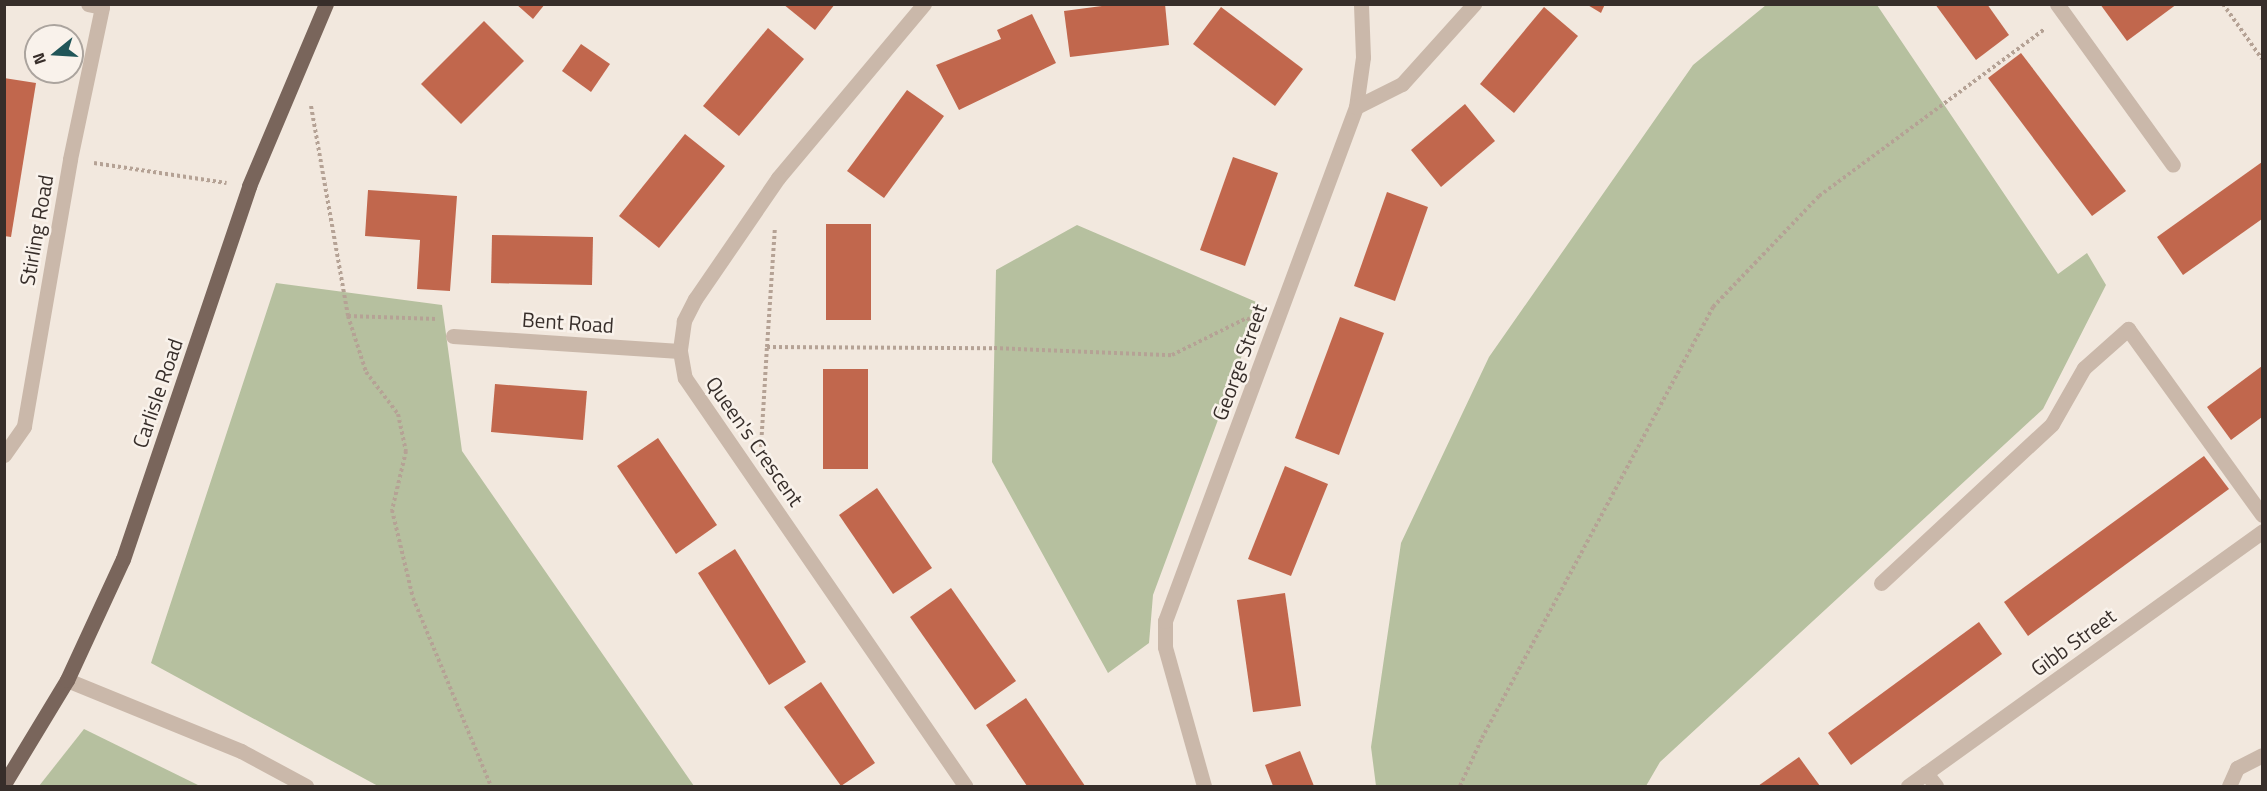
<!DOCTYPE html>
<style>
body{margin:0}
#map{position:relative;width:2267px;height:791px;overflow:hidden;background:#f2e8de;font-family:"Titillium Web",sans-serif}
div>[style]{position:absolute}
[style*='--x']{left:calc(var(--x)*1px);top:calc(var(--y)*1px);width:calc(var(--w)*1px);rotate:calc(var(--a)*1deg)}
.green>*{inset:0;background:#b6c09f}
.building>*{inset:0;background:#c1674d}
.path>*{height:4px;margin-top:-2px;transform-origin:0;background:repeating-linear-gradient(90deg,#b5a295 0 3px,transparent 0 6px)}
.service>*{height:15px;margin:-7.5px;padding:0 7.5px;transform-origin:7.5px;border-radius:7.5px;background:#cab8aa}
.minor>*{height:15px;margin:-7.5px;padding:0 7.5px;transform-origin:7.5px;border-radius:7.5px;background:#cab8aa}
.primary>*{height:15px;margin:-7.5px;padding:0 7.5px;transform-origin:7.5px;border-radius:7.5px;background:#79655b}
span{translate:-50% -50%;white-space:nowrap;text-align:center;line-height:1.15;-webkit-text-stroke:5px #f9f2eb;paint-order:stroke}
.street-label{font-size:21px;color:#372e2a}
.frame{position:absolute;inset:0;border:6px solid #372e2a;pointer-events:none}
.north{position:absolute;left:24px;top:24px;width:60px;height:60px;box-sizing:border-box;background:#f9f2eb;border:2px solid #aba49e;border-radius:50%;rotate:252deg;font-size:16px;font-weight:700;line-height:24px;text-align:center;color:#372e2a}
.north::after{content:'';display:block;margin:auto;width:21px;height:27px;background:#205558;clip-path:polygon(50% 0,100% 100%,50% 72%,0 100%)}
</style>
<div id="map">
<div class="green">
<i style="clip-path:polygon(1766px 5px,1877px 5px,2058px 274px,2087px 253px,2106px 285px,2043px 409px,1660px 762px,1646px 786px,1376px 786px,1371px 747px,1401px 543px,1489px 357px,1693px 65px)"></i>
<i style="clip-path:polygon(1077px 225px,1261px 304px,1153px 595px,1149px 643px,1108px 673px,992px 462px,996px 270px)"></i>
<i style="clip-path:polygon(276px 283px,442px 305px,462px 451px,694px 786px,378px 786px,151px 663px)"></i>
<i style="clip-path:polygon(84px 729px,200px 786px,39px 786px)"></i>
</div>
<div class="building">
<i style="clip-path:polygon(516px 4px,545px 4px,533px 19px)"></i>
<i style="clip-path:polygon(783px 4px,835px 4px,815px 30px)"></i>
<i style="clip-path:polygon(1117px 4px,1165px 4px,1169px 45px,1070px 57px,1064px 11px)"></i>
<i style="clip-path:polygon(1586px 4px,1605px 4px,1601px 13px)"></i>
<i style="clip-path:polygon(1935px 4px,1987px 4px,2009px 35px,1976px 60px)"></i>
<i style="clip-path:polygon(2100px 4px,2177px 4px,2127px 41px)"></i>
<i style="clip-path:polygon(1221px 7px,1303px 69px,1275px 106px,1193px 44px)"></i>
<i style="clip-path:polygon(1544px 7px,1578px 36px,1514px 113px,1480px 84px)"></i>
<i style="clip-path:polygon(1032px 14px,1056px 63px,959px 110px,936px 65px,1001px 39px,997px 30px)"></i>
<i style="clip-path:polygon(484px 21px,524px 61px,461px 124px,421px 84px)"></i>
<i style="clip-path:polygon(768px 28px,804px 59px,739px 136px,703px 106px)"></i>
<i style="clip-path:polygon(581px 44px,610px 64px,591px 92px,562px 71px)"></i>
<i style="clip-path:polygon(2021px 53px,2126px 191px,2092px 216px,1988px 78px)"></i>
<i style="clip-path:polygon(4px 78px,36px 83px,11px 237px,4px 236px)"></i>
<i style="clip-path:polygon(907px 90px,944px 116px,884px 198px,847px 171px)"></i>
<i style="clip-path:polygon(1465px 104px,1495px 141px,1441px 187px,1411px 150px)"></i>
<i style="clip-path:polygon(685px 134px,725px 166px,659px 248px,619px 216px)"></i>
<i style="clip-path:polygon(1233px 157px,1278px 173px,1245px 266px,1200px 250px)"></i>
<i style="clip-path:polygon(2262px 162px,2262px 219px,2183px 275px,2157px 237px)"></i>
<i style="clip-path:polygon(368px 190px,457px 196px,450px 291px,417px 289px,420px 240px,365px 236px)"></i>
<i style="clip-path:polygon(1387px 192px,1428px 207px,1395px 301px,1354px 286px)"></i>
<i style="clip-path:polygon(826px 224px,871px 224px,871px 320px,826px 320px)"></i>
<i style="clip-path:polygon(492px 235px,593px 237px,592px 285px,491px 283px)"></i>
<i style="clip-path:polygon(1340px 317px,1384px 333px,1339px 455px,1295px 438px)"></i>
<i style="clip-path:polygon(2262px 366px,2262px 417px,2231px 440px,2207px 407px)"></i>
<i style="clip-path:polygon(823px 369px,868px 369px,868px 469px,823px 469px)"></i>
<i style="clip-path:polygon(495px 384px,587px 391px,583px 440px,491px 432px)"></i>
<i style="clip-path:polygon(658px 438px,717px 525px,676px 554px,617px 466px)"></i>
<i style="clip-path:polygon(2204px 456px,2229px 489px,2028px 636px,2004px 602px)"></i>
<i style="clip-path:polygon(1285px 466px,1328px 484px,1291px 576px,1248px 559px)"></i>
<i style="clip-path:polygon(877px 488px,932px 568px,893px 594px,839px 515px)"></i>
<i style="clip-path:polygon(735px 549px,806px 662px,769px 685px,698px 573px)"></i>
<i style="clip-path:polygon(951px 588px,1016px 681px,975px 710px,910px 617px)"></i>
<i style="clip-path:polygon(1285px 593px,1301px 706px,1253px 712px,1237px 600px)"></i>
<i style="clip-path:polygon(1979px 622px,2002px 654px,1851px 765px,1828px 733px)"></i>
<i style="clip-path:polygon(821px 682px,875px 763px,841px 786px,784px 707px)"></i>
<i style="clip-path:polygon(1026px 698px,1085px 786px,1027px 786px,986px 725px)"></i>
<i style="clip-path:polygon(1300px 751px,1314px 786px,1273px 786px,1265px 765px)"></i>
<i style="clip-path:polygon(1799px 757px,1820px 786px,1758px 786px)"></i>
</div>
<div class="path">
<i style="--x:2223;--y:4;--w:67;--a:54.7"></i>
<i style="--x:311;--y:106;--w:213;--a:80"></i>
<i style="--x:348;--y:316;--w:59;--a:72.2"></i>
<i style="--x:366;--y:372;--w:53;--a:52.7"></i>
<i style="--x:398;--y:414;--w:38;--a:78"></i>
<i style="--x:406;--y:451;--w:61;--a:103.3"></i>
<i style="--x:392;--y:510;--w:90;--a:76.6"></i>
<i style="--x:413;--y:598;--w:204;--a:67.5"></i>
<i style="--x:94;--y:163;--w:134;--a:8.6"></i>
<i style="--x:348;--y:316;--w:89;--a:1.9"></i>
<i style="--x:767;--y:347;--w:119;--a:-86.2"></i>
<i style="--x:761;--y:447;--w:100;--a:-86.6"></i>
<i style="--x:767;--y:347;--w:227;--a:0.3"></i>
<i style="--x:994;--y:348;--w:178;--a:2.3"></i>
<i style="--x:1172;--y:355;--w:84;--a:-26.3"></i>
<i style="--x:1247;--y:318;--w:5;--a:37"></i>
<i style="--x:1460;--y:786;--w:53;--a:-65.4"></i>
<i style="--x:1482;--y:738;--w:489;--a:-61.8"></i>
<i style="--x:1713;--y:307;--w:153;--a:-46.3"></i>
<i style="--x:1819;--y:196;--w:281;--a:-36.5"></i>
</div>
<div class="service">
<i style="--x:1881;--y:583;--w:233;--a:-42.9"></i>
<i style="--x:2052;--y:424;--w:64;--a:-60.3"></i>
<i style="--x:2084;--y:368;--w:59;--a:-41.6"></i>
<i style="--x:2128;--y:329;--w:229;--a:54.2"></i>
<i style="--x:67;--y:680;--w:188;--a:22.2"></i>
<i style="--x:241;--y:751;--w:74;--a:28.3"></i>
</div>
<div class="minor">
<i style="--x:924;--y:4;--w:227;--a:130"></i>
<i style="--x:778;--y:178;--w:147;--a:124.4"></i>
<i style="--x:695;--y:299;--w:25;--a:117"></i>
<i style="--x:684;--y:321;--w:30;--a:98"></i>
<i style="--x:680;--y:351;--w:27;--a:80"></i>
<i style="--x:685;--y:378;--w:495;--a:55.5"></i>
<i style="--x:2057;--y:4;--w:198;--a:54.2"></i>
<i style="--x:1356;--y:107;--w:50;--a:-82"></i>
<i style="--x:1363;--y:57;--w:53;--a:-92.2"></i>
<i style="--x:453;--y:336;--w:227;--a:3.8"></i>
<i style="--x:4;--y:455;--w:35;--a:-55"></i>
<i style="--x:24;--y:426;--w:271;--a:-80.2"></i>
<i style="--x:70;--y:159;--w:155;--a:-78.1"></i>
<i style="--x:102;--y:7;--w:14;--a:-168"></i>
<i style="--x:1926;--y:773;--w:16;--a:52"></i>
<i style="--x:1204;--y:786;--w:144;--a:-105.7"></i>
<i style="--x:1165;--y:647;--w:26;--a:-90"></i>
<i style="--x:1165;--y:621;--w:548;--a:-69.62"></i>
<i style="--x:1356;--y:107;--w:51;--a:-26.6"></i>
<i style="--x:1402;--y:84;--w:108;--a:-48"></i>
<i style="--x:1908;--y:786;--w:436;--a:-35.7"></i>
<i style="--x:2229;--y:786;--w:20;--a:-66"></i>
<i style="--x:2237;--y:768;--w:28;--a:-27"></i>
</div>
<div class="primary">
<i style="--x:4;--y:784;--w:122;--a:-58.8"></i>
<i style="--x:67;--y:680;--w:133;--a:-65.2"></i>
<i style="--x:123;--y:559;--w:394;--a:-71.3"></i>
<i style="--x:249;--y:186;--w:198;--a:-67.1"></i>
</div>
<div class="street-label">
<span style="left:36px;top:230px;rotate:-80deg">Stirling Road</span>
<span style="left:568px;top:322px;rotate:4deg">Bent Road</span>
<span style="left:1239px;top:362px;rotate:-70deg">George Street</span>
<span style="left:157px;top:393px;rotate:-71deg">Carlisle Road</span>
<span style="left:755px;top:441px;rotate:55deg">Queen's Crescent</span>
<span style="left:2073px;top:642px;rotate:-36deg">Gibb Street</span>
</div>
<div class="frame"></div>
<div class="north">N</div>
</div>
